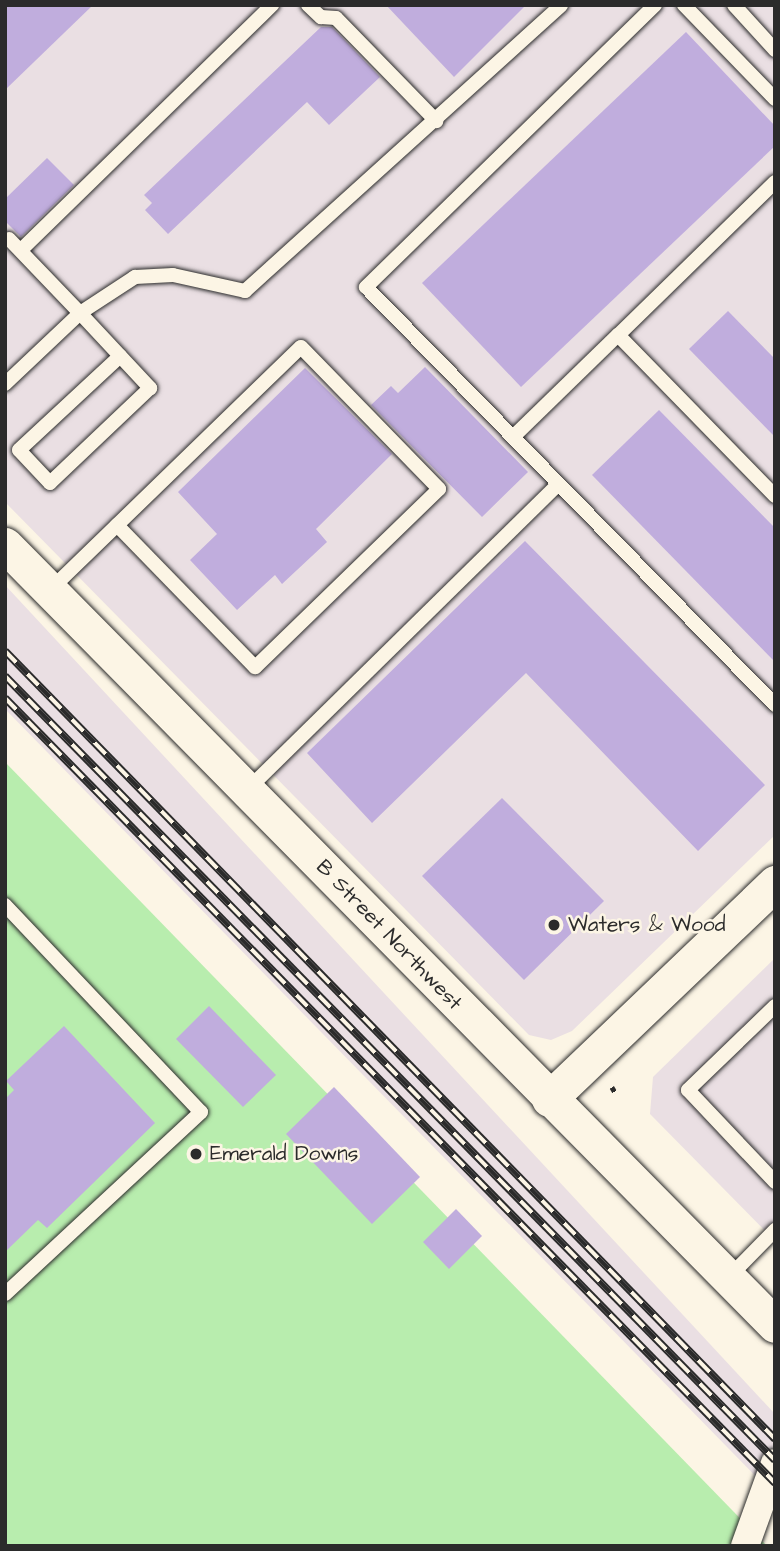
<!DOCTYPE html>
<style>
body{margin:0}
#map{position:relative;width:780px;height:1551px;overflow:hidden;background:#fcf5e5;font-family:"Architects Daughter",sans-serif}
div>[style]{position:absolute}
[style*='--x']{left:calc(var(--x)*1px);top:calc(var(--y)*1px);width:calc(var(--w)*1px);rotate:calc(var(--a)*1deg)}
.built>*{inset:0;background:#eadfe3}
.green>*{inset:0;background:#b8edae}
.building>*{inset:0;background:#c0addd}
.path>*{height:4.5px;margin-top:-2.25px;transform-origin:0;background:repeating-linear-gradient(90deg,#2b2b2b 0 5px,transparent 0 10px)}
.roads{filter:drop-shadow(0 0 2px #2b2b2b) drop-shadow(0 0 2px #2b2b2b)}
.service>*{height:14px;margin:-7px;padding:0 7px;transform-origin:7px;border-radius:7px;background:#fcf5e5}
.minor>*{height:28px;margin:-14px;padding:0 14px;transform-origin:14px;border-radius:14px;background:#fcf5e5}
.tertiary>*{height:35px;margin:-17.5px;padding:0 17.5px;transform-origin:17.5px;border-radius:17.5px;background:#fcf5e5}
.rail>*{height:8px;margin-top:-4px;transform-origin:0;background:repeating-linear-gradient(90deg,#fcf5e5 0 16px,#2b2b2b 0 32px);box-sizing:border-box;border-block:2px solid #2b2b2b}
.dots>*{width:19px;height:19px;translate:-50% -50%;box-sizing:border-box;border:4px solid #fcf5e5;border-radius:50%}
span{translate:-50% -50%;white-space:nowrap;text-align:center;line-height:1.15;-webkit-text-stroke:5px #fcf5e5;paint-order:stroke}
.poi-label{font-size:21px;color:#2b2b2b}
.left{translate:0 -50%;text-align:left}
.street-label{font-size:21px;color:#2b2b2b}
.frame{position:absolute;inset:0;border:7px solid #2b2b2b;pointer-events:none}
</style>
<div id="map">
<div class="built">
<i style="clip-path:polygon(5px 5px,775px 5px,775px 835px,572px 1031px,551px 1040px,529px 1035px,5px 502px)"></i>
<i style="clip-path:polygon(5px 585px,775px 1414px,775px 1496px,5px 709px)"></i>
<i style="clip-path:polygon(775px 958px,775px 1241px,650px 1114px,653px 1077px)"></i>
</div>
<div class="green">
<i style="clip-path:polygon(5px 762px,767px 1546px,5px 1546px)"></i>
</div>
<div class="building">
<i style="clip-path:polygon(5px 5px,93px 5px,5px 90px)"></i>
<i style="clip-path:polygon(386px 5px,526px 5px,454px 77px)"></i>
<i style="clip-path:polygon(321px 27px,332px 27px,380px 77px,329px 125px,307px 102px,168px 234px,145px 210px,152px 203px,144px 195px)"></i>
<i style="clip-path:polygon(686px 32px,775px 126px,775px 146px,521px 387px,422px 283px)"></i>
<i style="clip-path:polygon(47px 158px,74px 185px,21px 237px,5px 221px,5px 199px)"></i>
<i style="clip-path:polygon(728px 311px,775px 359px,775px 437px,689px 349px)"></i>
<i style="clip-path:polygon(425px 367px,528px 472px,482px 517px,371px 405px,391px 386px,398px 393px)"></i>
<i style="clip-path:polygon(305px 368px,392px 454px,316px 529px,327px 542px,282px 584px,275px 575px,237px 610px,190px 560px,217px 534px,178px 492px)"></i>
<i style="clip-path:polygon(659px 410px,775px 528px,775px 662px,592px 475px)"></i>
<i style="clip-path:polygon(525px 541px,765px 785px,698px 851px,526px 673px,372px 823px,307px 753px)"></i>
<i style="clip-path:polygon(502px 798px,604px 901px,524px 980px,422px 876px)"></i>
<i style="clip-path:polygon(209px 1006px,276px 1075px,243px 1107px,176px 1039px)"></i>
<i style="clip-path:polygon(64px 1026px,155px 1123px,47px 1228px,38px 1220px,5px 1252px,5px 1099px,14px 1090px,6px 1081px)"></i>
<i style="clip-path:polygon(334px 1087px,420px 1177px,372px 1224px,286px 1134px)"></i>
<i style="clip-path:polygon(456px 1209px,482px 1236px,449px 1269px,423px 1242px)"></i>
</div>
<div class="path">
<i style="--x:612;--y:1087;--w:6;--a:59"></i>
</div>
<div class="roads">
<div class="service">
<i style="--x:308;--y:5;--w:18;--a:43"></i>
<i style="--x:321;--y:17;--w:15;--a:4"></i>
<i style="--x:336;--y:18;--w:144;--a:45.8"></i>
<i style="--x:655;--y:5;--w:404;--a:135.7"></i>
<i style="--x:366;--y:287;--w:585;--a:45.62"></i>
<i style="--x:684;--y:5;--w:131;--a:45.9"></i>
<i style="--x:734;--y:5;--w:61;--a:47.7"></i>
<i style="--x:775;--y:182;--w:219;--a:135.7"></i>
<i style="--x:618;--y:335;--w:225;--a:45.7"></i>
<i style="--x:9;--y:239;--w:103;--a:46.2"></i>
<i style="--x:80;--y:313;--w:66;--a:-33.2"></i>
<i style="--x:135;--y:277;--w:38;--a:-3"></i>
<i style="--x:173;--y:275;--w:74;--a:12.5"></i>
<i style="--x:245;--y:291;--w:426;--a:-42.1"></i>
<i style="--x:21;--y:250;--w:351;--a:-44.3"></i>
<i style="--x:5;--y:384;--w:103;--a:-43.4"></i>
<i style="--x:80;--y:313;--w:103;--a:47"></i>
<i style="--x:150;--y:388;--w:138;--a:136.5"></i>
<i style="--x:50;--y:483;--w:45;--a:-133.2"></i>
<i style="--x:19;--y:450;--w:138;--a:-42.9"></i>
<i style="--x:513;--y:437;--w:146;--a:-44.2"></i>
<i style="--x:50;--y:590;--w:349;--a:-44.1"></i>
<i style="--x:301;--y:347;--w:198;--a:45.8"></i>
<i style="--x:439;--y:489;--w:256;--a:135.9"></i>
<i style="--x:255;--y:667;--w:198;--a:-134.2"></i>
<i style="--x:248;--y:789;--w:435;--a:-44.5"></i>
<i style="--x:5;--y:905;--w:285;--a:46.6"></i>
<i style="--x:201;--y:1112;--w:267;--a:137.1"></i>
<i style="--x:775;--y:1006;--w:121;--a:136"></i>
<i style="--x:688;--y:1090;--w:127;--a:46.6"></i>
<i style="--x:729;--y:1277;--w:66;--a:-45.6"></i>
</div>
<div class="minor">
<i style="--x:745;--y:1546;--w:88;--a:-70.1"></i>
</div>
<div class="tertiary">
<i style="--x:5;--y:545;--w:1096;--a:45.37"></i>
<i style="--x:549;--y:1099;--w:313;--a:-43.7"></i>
</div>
</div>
<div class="rail">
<i style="--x:5;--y:651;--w:1102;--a:45.66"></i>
<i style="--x:5;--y:676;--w:1099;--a:45.52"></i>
<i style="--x:5;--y:698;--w:1100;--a:45.55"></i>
</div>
<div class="dots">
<i style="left:554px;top:925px;background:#2b2b2b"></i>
<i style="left:196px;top:1154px;background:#2b2b2b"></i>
</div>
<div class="poi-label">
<span class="left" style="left:568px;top:925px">Waters &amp; Wood</span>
<span class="left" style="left:210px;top:1154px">Emerald Downs</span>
</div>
<div class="street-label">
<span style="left:389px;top:935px;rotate:46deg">B Street Northwest</span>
</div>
<div class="frame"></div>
</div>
